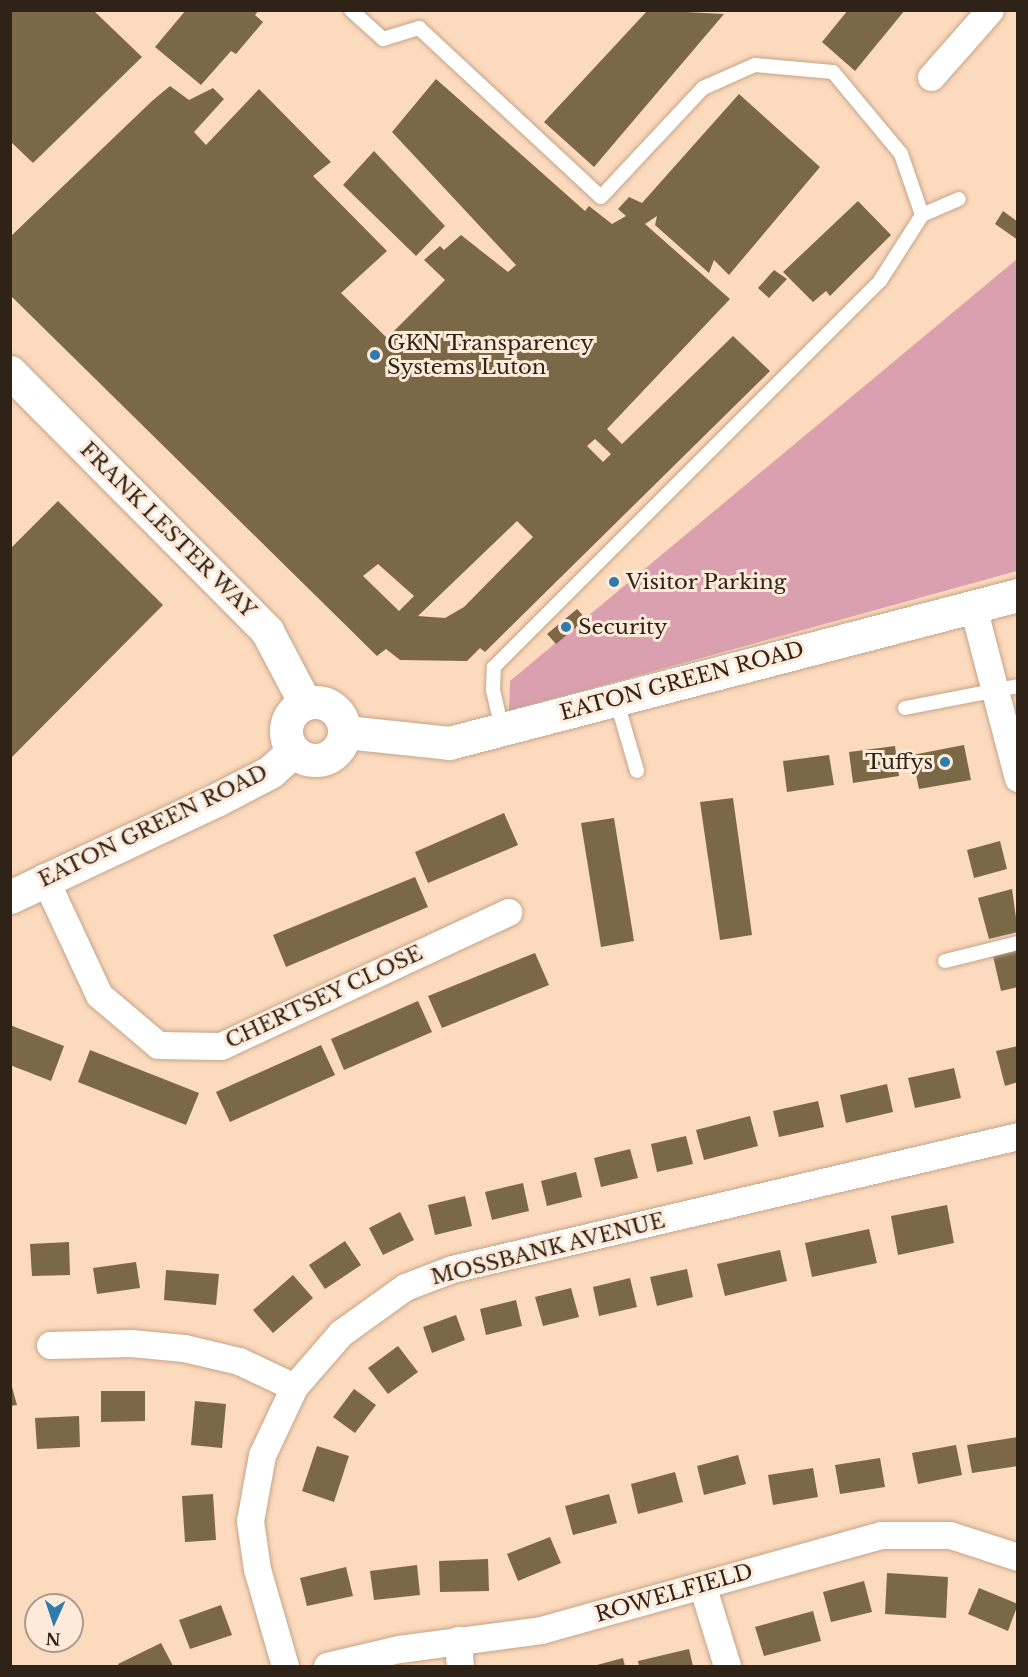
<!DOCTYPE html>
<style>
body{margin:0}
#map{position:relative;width:1028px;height:1677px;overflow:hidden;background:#fcdabd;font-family:"Libre Baskerville",serif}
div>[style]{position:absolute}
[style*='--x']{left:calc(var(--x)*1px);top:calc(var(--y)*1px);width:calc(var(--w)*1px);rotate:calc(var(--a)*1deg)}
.green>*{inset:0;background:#dba0af}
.building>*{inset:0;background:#7b6847}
.roads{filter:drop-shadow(0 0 2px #c5a489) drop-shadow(0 0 2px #c5a489)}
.lane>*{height:14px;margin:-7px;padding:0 7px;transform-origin:7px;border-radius:7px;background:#fff}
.street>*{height:27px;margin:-13.5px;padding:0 13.5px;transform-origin:13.5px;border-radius:13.5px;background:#fff}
.secondary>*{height:33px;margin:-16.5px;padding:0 16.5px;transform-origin:16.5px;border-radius:16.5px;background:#fff}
.secondary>.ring{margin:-16.5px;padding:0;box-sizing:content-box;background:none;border:33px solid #fff;border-radius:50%}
.dots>*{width:16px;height:16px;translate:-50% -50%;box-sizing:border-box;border:3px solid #feead9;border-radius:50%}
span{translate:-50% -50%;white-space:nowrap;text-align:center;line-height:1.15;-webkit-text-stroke:6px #feead9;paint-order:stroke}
.poi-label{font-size:21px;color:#2f2318}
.left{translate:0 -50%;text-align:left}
.right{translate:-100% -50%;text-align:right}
.street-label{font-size:21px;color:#2f2318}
.frame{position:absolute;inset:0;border:12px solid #2f2318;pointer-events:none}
.north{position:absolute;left:24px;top:1593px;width:60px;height:60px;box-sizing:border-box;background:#feead9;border:2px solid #ab9a8c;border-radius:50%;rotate:183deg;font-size:16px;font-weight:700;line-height:24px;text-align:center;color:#2f2318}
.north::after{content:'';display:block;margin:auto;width:21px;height:27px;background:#2f7bae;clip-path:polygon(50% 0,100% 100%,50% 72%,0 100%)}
</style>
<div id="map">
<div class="green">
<i style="clip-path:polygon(1017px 259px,1017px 571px,509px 711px,510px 681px)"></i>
</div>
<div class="building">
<i style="clip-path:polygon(10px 10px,93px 10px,142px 57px,33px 163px,10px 141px)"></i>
<i style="clip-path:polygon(186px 10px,259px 10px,255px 15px,263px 22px,236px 54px,231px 51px,201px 85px,155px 47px)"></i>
<i style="clip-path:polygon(648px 10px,724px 14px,594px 167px,544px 122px)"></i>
<i style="clip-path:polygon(848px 10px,905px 10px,855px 71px,822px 42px)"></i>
<i style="clip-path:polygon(evenodd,436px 79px,585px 211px,589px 206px,612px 224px,626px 216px,618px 209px,629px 197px,642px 203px,739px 94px,820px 167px,729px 275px,714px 260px,709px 273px,655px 225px,657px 216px,645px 224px,730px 299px,607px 429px,622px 444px,733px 336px,770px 371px,485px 652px,480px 648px,467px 661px,400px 660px,386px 649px,377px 656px,10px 295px,10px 237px,152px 101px,170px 86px,189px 100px,213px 88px,224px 99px,194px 132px,206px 145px,259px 89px,331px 162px,313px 176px,387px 251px,341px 293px,387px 338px,445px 280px,424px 260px,440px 246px,444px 250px,461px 235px,508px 272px,516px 265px,392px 132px,436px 79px,595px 439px,611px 454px,603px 462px,587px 446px,595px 439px,436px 79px,517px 521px,533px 537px,464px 607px,445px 618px,418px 616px,517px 521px,436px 79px,378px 564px,414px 596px,399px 611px,363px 576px,378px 564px)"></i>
<i style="clip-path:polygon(374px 151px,445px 226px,416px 256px,343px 185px)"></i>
<i style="clip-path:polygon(858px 201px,891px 235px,830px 296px,826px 291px,813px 302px,783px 272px)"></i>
<i style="clip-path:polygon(1003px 211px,1018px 222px,1018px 240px,995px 224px)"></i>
<i style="clip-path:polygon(774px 270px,787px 279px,769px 298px,758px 288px)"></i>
<i style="clip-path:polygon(58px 501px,163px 605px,10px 759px,10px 549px)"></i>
<i style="clip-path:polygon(577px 609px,586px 619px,556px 644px,547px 634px)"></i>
<i style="clip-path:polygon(964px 745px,971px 780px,919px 789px,912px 755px)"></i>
<i style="clip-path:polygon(895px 746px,899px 776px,853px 783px,849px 752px)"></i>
<i style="clip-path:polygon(829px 755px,834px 785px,787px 792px,783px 761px)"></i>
<i style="clip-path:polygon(733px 798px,752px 935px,720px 940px,700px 802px)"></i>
<i style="clip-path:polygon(504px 813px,518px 845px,428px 883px,415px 852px)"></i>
<i style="clip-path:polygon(614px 818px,634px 941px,601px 947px,581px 823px)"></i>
<i style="clip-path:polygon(1000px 841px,1007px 869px,974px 878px,967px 850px)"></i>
<i style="clip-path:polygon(415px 877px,428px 907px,286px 967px,273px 935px)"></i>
<i style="clip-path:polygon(1012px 889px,1018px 932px,989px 939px,978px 898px)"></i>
<i style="clip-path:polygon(1018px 950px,1018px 987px,1001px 991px,993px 956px)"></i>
<i style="clip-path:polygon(535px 953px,549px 985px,442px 1028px,428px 996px)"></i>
<i style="clip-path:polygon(418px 1001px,432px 1032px,344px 1070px,331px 1039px)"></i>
<i style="clip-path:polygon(10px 1025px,64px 1046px,51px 1081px,10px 1065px)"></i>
<i style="clip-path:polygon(321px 1045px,335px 1075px,230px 1122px,216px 1092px)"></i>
<i style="clip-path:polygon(1018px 1046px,1018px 1082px,1005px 1086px,996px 1051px)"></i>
<i style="clip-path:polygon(90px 1050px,199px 1093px,186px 1125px,78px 1082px)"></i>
<i style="clip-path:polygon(954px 1068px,961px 1098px,915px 1108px,908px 1078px)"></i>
<i style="clip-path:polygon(887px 1084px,893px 1112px,846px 1123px,840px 1095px)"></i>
<i style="clip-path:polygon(818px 1101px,824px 1127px,779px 1137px,773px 1111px)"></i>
<i style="clip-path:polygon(750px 1116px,758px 1146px,704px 1160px,696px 1130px)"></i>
<i style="clip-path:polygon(686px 1136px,693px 1164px,657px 1172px,651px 1144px)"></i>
<i style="clip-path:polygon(630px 1149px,638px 1178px,601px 1187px,594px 1158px)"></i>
<i style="clip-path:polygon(576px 1172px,582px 1197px,547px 1206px,541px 1181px)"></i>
<i style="clip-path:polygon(523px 1183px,529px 1211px,492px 1220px,485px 1192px)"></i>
<i style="clip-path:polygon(465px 1196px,472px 1226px,435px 1235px,428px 1205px)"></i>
<i style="clip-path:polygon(947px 1205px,954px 1243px,898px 1255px,891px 1216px)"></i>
<i style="clip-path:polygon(400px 1212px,414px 1240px,383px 1255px,369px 1228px)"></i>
<i style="clip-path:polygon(869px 1229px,877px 1263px,812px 1277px,805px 1243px)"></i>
<i style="clip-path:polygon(345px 1241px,361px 1265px,325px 1289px,309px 1265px)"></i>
<i style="clip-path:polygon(69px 1242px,70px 1275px,32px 1276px,30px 1244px)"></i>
<i style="clip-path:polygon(780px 1250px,787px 1281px,725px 1296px,717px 1264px)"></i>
<i style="clip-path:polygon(136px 1262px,140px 1288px,97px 1294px,93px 1268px)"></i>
<i style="clip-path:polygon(687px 1269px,693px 1297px,657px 1306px,650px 1277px)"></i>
<i style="clip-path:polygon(166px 1270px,219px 1274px,216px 1305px,164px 1300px)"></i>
<i style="clip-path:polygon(293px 1275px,313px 1298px,273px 1333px,253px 1310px)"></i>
<i style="clip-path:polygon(630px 1278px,637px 1307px,599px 1316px,593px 1287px)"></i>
<i style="clip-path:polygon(571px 1288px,579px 1317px,543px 1326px,535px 1297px)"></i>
<i style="clip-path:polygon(516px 1300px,522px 1326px,486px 1335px,480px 1309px)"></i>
<i style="clip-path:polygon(456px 1315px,465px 1340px,432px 1353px,423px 1327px)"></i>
<i style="clip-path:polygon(398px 1346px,418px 1372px,388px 1394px,368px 1368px)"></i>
<i style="clip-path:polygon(10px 1380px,17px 1405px,10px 1406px)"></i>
<i style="clip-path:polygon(354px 1389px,376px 1405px,355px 1433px,333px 1417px)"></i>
<i style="clip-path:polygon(101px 1391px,145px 1391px,145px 1421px,101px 1422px)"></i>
<i style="clip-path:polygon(195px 1401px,226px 1404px,222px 1448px,191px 1445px)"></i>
<i style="clip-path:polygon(79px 1416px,80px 1447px,37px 1449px,35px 1418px)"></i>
<i style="clip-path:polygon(1018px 1437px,1018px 1466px,972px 1473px,967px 1445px)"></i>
<i style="clip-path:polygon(956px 1445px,962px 1475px,918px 1484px,912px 1453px)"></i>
<i style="clip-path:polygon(317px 1446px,349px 1456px,334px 1502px,302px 1491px)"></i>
<i style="clip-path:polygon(738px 1455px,746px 1484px,704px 1495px,697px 1466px)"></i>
<i style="clip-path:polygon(880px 1458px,885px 1487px,840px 1494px,835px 1465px)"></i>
<i style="clip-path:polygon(813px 1468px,818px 1497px,773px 1505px,768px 1475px)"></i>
<i style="clip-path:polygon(675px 1472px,683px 1502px,638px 1514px,631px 1484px)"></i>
<i style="clip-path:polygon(213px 1494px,216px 1540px,185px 1542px,182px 1496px)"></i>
<i style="clip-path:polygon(609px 1494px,617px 1523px,573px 1535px,565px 1506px)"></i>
<i style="clip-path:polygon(550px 1537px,561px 1563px,518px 1581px,507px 1554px)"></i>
<i style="clip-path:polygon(488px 1559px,489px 1591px,440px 1592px,439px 1561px)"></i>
<i style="clip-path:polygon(417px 1565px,420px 1595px,374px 1600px,370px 1571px)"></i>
<i style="clip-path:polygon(346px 1567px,353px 1596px,307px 1606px,300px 1578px)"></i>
<i style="clip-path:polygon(887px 1573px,948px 1577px,946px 1618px,885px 1614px)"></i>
<i style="clip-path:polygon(864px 1581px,872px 1612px,831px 1622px,823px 1592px)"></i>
<i style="clip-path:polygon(979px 1588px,1018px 1604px,1008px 1631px,968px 1614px)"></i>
<i style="clip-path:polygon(221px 1605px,232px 1635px,190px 1649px,179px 1620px)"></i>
<i style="clip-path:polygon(813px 1611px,821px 1641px,764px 1656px,755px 1627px)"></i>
<i style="clip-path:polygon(161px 1643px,173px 1666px,119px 1666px,118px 1664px)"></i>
<i style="clip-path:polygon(689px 1649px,693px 1666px,639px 1666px,638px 1661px)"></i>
<i style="clip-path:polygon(623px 1658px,625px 1666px,593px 1666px)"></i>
</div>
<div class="roads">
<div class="lane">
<i style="--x:351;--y:10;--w:43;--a:42.2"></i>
<i style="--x:383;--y:39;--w:38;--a:-17"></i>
<i style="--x:419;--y:28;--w:248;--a:42.9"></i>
<i style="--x:601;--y:197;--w:149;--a:-46.9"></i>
<i style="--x:703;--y:88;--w:57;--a:-23.9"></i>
<i style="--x:755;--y:65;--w:78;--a:5.1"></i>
<i style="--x:833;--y:72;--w:107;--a:50.3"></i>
<i style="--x:901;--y:154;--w:65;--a:71"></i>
<i style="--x:616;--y:699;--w:75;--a:73.7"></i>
<i style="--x:905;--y:708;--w:115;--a:-11"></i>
<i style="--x:502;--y:729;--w:39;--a:-103"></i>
<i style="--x:493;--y:691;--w:24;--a:-88"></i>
<i style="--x:494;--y:667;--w:546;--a:-45"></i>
<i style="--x:880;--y:281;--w:78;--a:-57.5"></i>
<i style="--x:922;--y:215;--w:40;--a:-23.4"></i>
<i style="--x:945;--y:961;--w:75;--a:-13.9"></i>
</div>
<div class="street">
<i style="--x:931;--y:77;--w:89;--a:-48.6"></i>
<i style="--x:973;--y:607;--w:177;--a:75.3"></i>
<i style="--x:44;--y:877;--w:130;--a:65"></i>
<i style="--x:99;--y:995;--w:77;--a:40.3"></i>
<i style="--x:158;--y:1045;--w:63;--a:0.9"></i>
<i style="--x:221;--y:1046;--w:317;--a:-25"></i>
<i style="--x:50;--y:1345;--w:81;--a:-1.4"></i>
<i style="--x:131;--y:1343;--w:53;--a:5.4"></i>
<i style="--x:184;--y:1348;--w:57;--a:13.3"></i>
<i style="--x:239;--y:1361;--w:61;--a:25.3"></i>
<i style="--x:702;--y:1585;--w:85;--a:72.8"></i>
<i style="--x:458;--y:1640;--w:26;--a:86"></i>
<i style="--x:285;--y:1666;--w:101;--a:-106.1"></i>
<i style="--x:257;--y:1569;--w:49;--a:-98.3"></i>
<i style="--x:250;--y:1521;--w:67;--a:-79.7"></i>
<i style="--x:262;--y:1455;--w:75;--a:-64.8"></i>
<i style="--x:294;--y:1387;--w:72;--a:-49"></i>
<i style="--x:341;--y:1333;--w:79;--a:-35.7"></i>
<i style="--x:405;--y:1287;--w:50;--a:-21"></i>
<i style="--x:452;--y:1269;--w:581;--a:-13.22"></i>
<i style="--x:327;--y:1666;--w:74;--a:-13.3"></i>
<i style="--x:399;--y:1649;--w:143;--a:-7.6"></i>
<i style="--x:541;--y:1630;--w:353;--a:-15.6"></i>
<i style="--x:881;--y:1535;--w:69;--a:0"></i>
<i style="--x:950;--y:1535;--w:71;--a:17.9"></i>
</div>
<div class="secondary">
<i style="--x:10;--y:372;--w:365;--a:45.2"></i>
<i style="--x:267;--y:631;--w:81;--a:62.2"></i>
<i class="ring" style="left:286px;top:702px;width:25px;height:25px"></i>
<i style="--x:345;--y:732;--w:105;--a:6"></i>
<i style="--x:449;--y:743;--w:588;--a:-14.58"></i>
<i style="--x:10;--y:897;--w:230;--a:-25.2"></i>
<i style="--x:218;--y:799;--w:59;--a:-27.4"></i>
<i style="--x:270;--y:772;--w:31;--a:-42"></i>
</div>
</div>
<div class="dots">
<i style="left:375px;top:355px;background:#2f7bae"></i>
<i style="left:614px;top:582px;background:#2f7bae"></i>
<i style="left:566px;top:627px;background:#2f7bae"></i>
<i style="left:945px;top:762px;background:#2f7bae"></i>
</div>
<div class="poi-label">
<span class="left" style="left:387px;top:355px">GKN Transparency<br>Systems Luton</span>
<span class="left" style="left:626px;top:582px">Visitor Parking</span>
<span class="left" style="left:578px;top:627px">Security</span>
<span class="right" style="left:933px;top:762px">Tuffys</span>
</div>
<div class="street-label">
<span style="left:168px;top:530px;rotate:45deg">FRANK LESTER WAY</span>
<span style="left:682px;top:681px;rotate:-15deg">EATON GREEN ROAD</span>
<span style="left:153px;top:826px;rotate:-26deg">EATON GREEN ROAD</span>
<span style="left:324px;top:997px;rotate:-25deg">CHERTSEY CLOSE</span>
<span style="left:548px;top:1249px;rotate:-14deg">MOSSBANK AVENUE</span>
<span style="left:674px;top:1593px;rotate:-16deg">ROWELFIELD</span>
</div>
<div class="frame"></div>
<div class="north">N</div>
</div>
